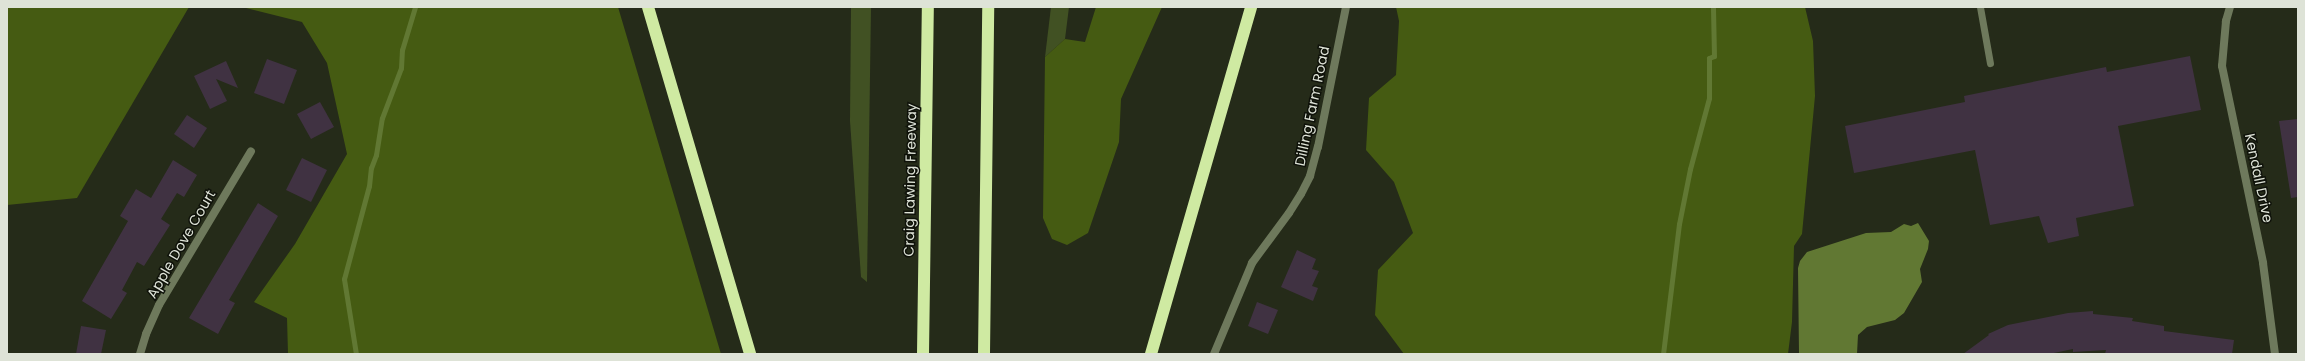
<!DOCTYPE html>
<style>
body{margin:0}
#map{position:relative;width:2305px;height:361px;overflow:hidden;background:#252b19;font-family:Poppins,sans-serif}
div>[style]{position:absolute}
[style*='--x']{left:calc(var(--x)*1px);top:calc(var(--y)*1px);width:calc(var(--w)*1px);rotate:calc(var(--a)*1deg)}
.green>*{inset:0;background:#415123}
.forest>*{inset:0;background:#455b12}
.water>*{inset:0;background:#617833}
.stream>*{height:5px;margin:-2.5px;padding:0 2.5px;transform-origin:2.5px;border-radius:2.5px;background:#617833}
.building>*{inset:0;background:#403242}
.lane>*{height:7px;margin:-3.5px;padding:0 3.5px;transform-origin:3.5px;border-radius:3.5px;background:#6e795c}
.street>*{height:8px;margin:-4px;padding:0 4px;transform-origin:4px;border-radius:4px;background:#6e795c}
.highway>*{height:12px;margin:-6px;padding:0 6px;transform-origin:6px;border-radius:6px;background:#cfeaa2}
span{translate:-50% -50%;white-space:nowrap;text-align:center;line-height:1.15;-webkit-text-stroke:3px #0f120a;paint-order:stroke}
.street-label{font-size:14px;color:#dee3d7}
.frame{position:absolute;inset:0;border:8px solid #dee3d7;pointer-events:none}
</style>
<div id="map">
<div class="green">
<i style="clip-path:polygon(851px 7px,871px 7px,867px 282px,861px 277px,850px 121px)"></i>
<i style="clip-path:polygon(1051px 7px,1069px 7px,1065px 39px,1045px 57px)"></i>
</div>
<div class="forest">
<i style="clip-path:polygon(7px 7px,189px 7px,77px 198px,7px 205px)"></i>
<i style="clip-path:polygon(242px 7px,618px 7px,721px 354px,288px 354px,287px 318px,254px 302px,295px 244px,347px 154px,327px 63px,302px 22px)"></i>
<i style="clip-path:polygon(1096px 7px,1162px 7px,1121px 99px,1119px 142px,1088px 233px,1067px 245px,1052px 239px,1043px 218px,1045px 57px,1065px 39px,1085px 42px)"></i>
<i style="clip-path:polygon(1396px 7px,1805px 7px,1813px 41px,1815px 96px,1802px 234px,1794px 246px,1792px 322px,1788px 354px,1404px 354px,1375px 315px,1378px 270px,1413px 233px,1394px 182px,1366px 150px,1369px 98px,1396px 75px,1399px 21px)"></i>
</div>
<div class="water">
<i style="clip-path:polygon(1918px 223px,1929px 241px,1928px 249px,1920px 269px,1922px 282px,1904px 313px,1895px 320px,1867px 327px,1858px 335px,1857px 354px,1799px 354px,1798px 268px,1800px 261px,1807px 252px,1866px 233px,1891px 232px,1904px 224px,1911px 226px)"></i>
</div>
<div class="stream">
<i style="--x:356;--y:354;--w:76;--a:-99.1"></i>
<i style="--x:344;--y:279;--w:96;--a:-75"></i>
<i style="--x:369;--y:186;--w:18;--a:-84"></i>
<i style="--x:371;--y:168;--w:14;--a:-69"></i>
<i style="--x:376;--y:155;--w:37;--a:-81"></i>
<i style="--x:382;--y:118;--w:53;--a:-69.2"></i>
<i style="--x:401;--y:68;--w:18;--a:-87"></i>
<i style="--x:402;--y:50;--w:45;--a:-73.2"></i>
<i style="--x:1663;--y:354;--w:131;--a:-83"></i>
<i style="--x:1679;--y:224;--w:56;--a:-78.7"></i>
<i style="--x:1690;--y:169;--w:73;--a:-75"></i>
<i style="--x:1709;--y:98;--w:40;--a:-90"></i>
<i style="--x:1709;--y:58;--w:5;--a:-22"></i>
<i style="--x:1714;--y:56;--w:49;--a:-91.2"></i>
</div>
<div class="building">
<i style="clip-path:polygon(2190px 56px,2201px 110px,2118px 126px,2134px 206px,2076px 218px,2079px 236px,2048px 243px,2039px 216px,1990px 225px,1975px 150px,1854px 173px,1845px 126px,1965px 102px,1964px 96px,2106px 67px,2107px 72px)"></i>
<i style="clip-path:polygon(267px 59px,297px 70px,284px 104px,254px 93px)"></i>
<i style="clip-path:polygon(226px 61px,238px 88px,216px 79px,227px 101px,210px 109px,194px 76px)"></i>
<i style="clip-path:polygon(320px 102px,334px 127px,311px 139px,297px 114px)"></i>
<i style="clip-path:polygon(187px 115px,207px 128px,194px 148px,174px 134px)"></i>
<i style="clip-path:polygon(2298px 119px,2298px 197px,2291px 198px,2279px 121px)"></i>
<i style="clip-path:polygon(302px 158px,327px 170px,311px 202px,286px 190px)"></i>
<i style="clip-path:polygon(173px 160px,197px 175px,184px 197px,177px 193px,161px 219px,170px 225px,144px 266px,137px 262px,122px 290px,127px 293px,111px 319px,82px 301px,128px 221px,120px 216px,136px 189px,151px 198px)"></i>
<i style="clip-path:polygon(258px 203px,278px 216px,229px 300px,235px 303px,218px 334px,189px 318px)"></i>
<i style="clip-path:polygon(1297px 250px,1316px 259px,1312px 269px,1319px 271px,1312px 286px,1318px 288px,1313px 301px,1281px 287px)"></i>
<i style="clip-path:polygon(1257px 302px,1278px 310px,1268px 334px,1248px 326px)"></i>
<i style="clip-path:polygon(2093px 311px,2093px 314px,2133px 318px,2132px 321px,2164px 326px,2164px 331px,2234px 340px,2232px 354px,2105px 354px,2106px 350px,2073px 352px,2073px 349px,2049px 354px,1963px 354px,1989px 335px,1988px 334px,2008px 325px,2068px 313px)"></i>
<i style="clip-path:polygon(81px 326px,106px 330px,101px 354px,76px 354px)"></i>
</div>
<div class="lane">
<i style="--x:1980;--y:7;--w:57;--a:79.9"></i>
</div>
<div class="street">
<i style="--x:2230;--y:7;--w:15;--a:106"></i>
<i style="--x:2226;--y:21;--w:45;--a:95.1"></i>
<i style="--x:2222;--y:66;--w:201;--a:78.2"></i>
<i style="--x:2263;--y:263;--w:92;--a:82.5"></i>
<i style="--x:140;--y:354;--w:21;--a:-73"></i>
<i style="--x:146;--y:334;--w:32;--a:-66"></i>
<i style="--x:159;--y:305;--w:179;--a:-59.1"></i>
<i style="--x:1214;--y:354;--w:99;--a:-67.3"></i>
<i style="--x:1252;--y:263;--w:62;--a:-53.5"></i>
<i style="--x:1289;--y:213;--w:22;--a:-58"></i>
<i style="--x:1301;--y:194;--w:20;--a:-63"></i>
<i style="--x:1310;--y:176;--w:30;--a:-75"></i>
<i style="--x:1318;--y:147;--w:143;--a:-78.7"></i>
</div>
<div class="highway">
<i style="--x:648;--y:7;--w:362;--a:73.6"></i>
<i style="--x:923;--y:354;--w:347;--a:-89.2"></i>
<i style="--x:984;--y:354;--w:347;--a:-89.3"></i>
<i style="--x:1151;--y:354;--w:361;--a:-73.9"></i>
</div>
<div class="street-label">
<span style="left:1312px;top:106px;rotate:-78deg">Dilling Farm Road</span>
<span style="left:2259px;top:178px;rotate:78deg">Kendall Drive</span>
<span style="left:910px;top:180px;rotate:-89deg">Craig Lawing Freeway</span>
<span style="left:181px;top:244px;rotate:-60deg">Apple Dove Court</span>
</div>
<div class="frame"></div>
</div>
